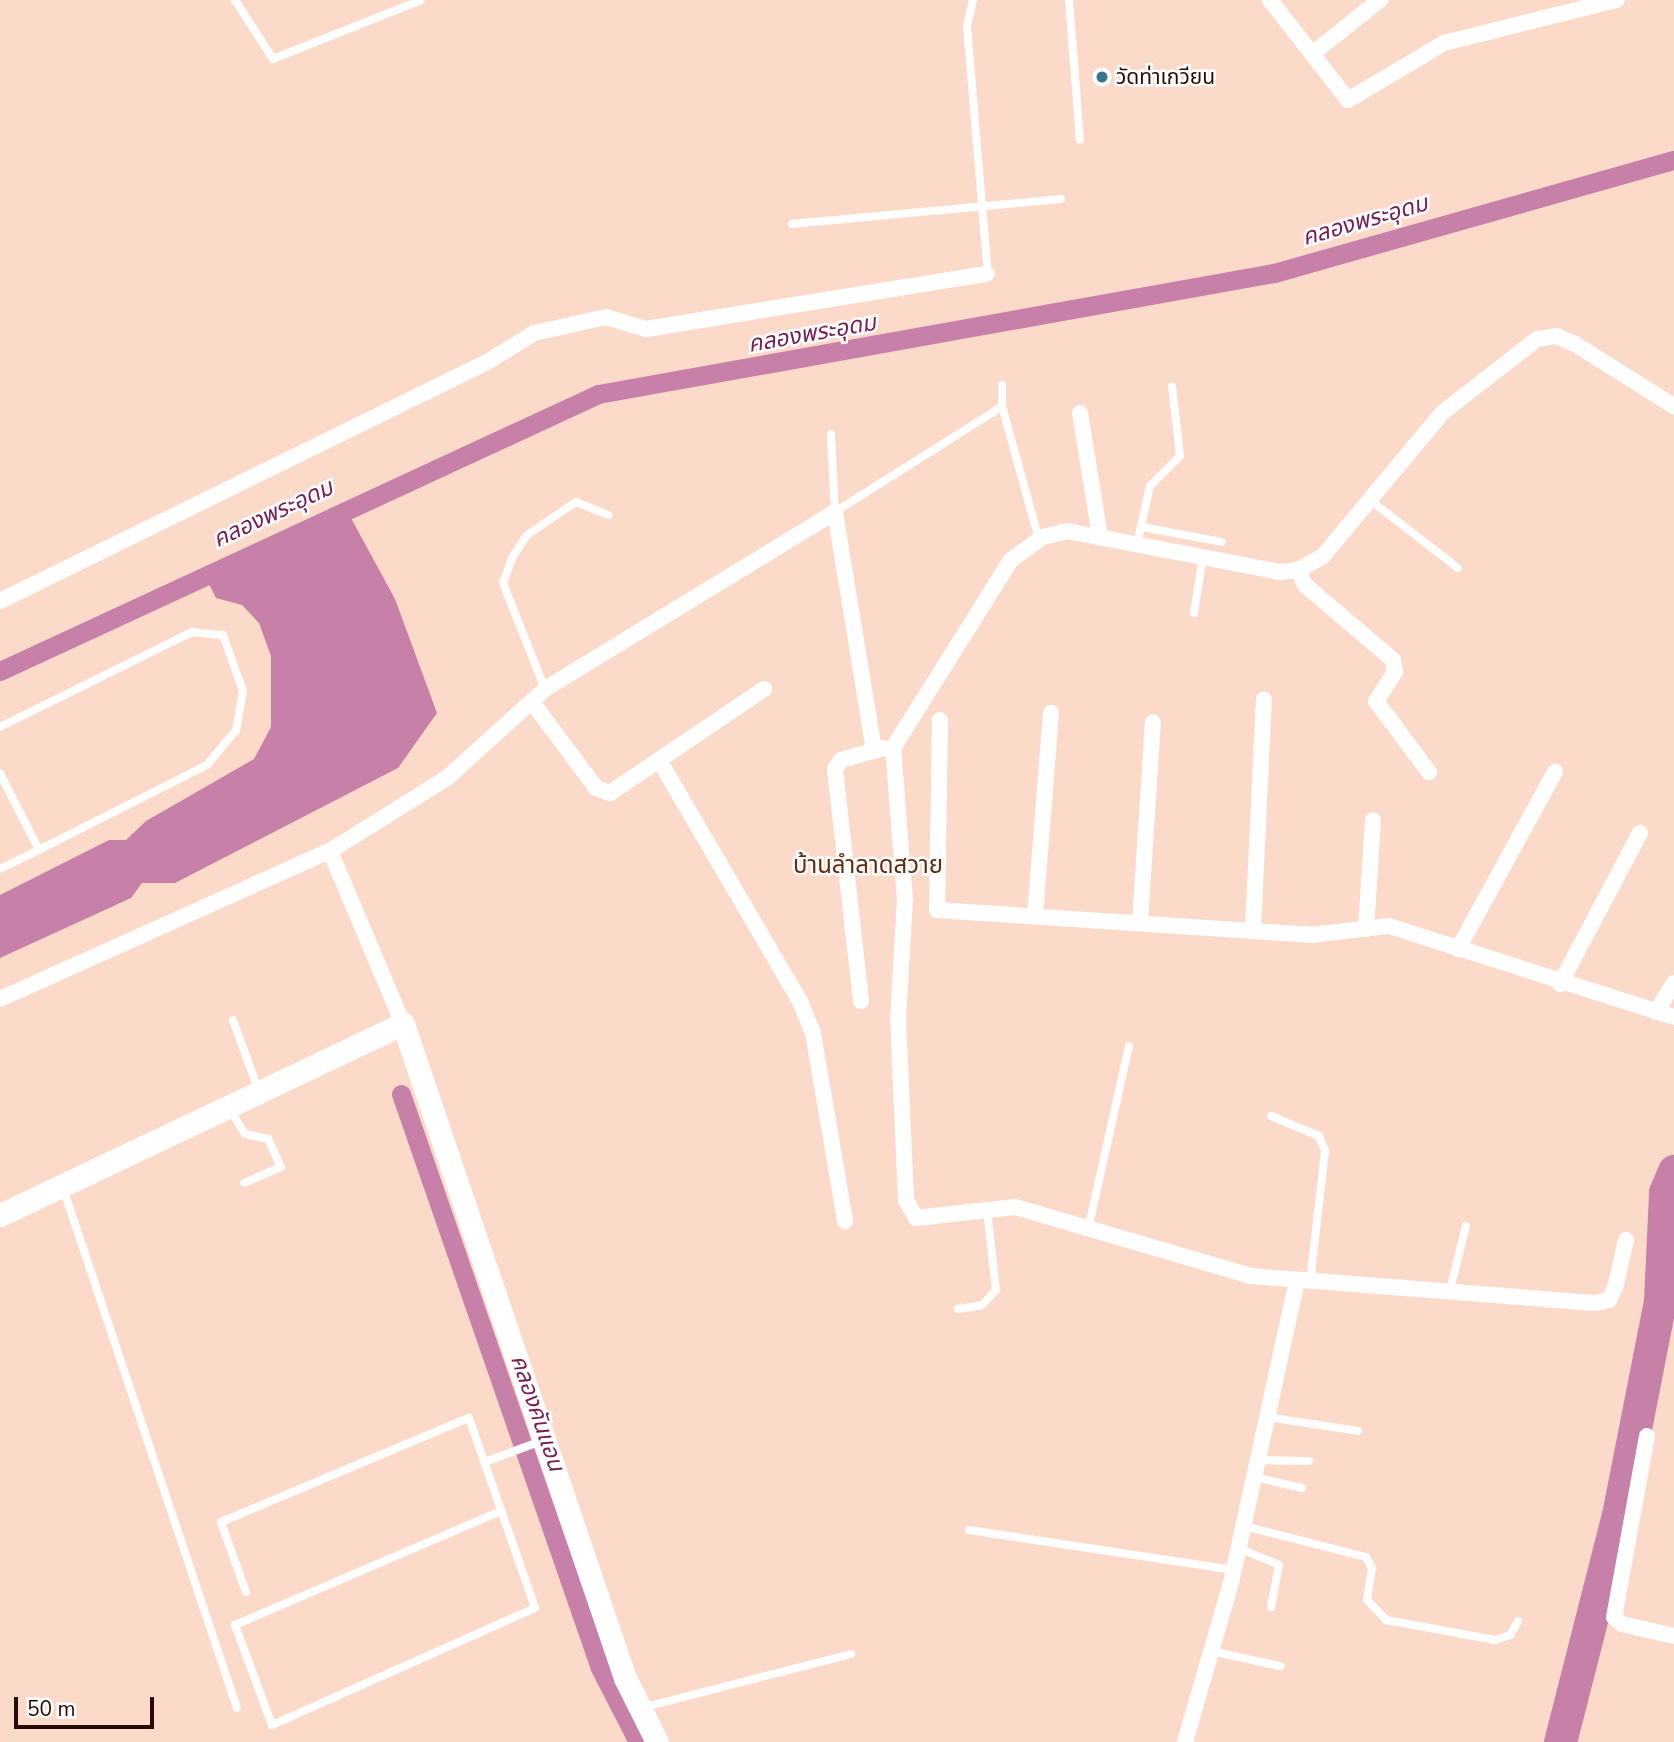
<!DOCTYPE html>
<meta charset="utf-8">
<style>
body{margin:0}
#map{position:relative;width:1674px;height:1742px;overflow:hidden;background:#fcdaca;font-family:"Nunito Sans","Noto Sans Thai",sans-serif}
div>[style]{position:absolute}
[style*='--x']{left:calc(var(--x)*1px);top:calc(var(--y)*1px);width:calc(var(--w)*1px);rotate:calc(var(--a)*1deg)}
.water>*{inset:0;background:#c780a8}
.canal>*{height:19px;margin:-9.5px;padding:0 9.5px;transform-origin:9.5px;border-radius:9.5px;background:#c780a8}
.river>*{height:33px;margin:-16.5px;padding:0 16.5px;transform-origin:16.5px;border-radius:16.5px;background:#c780a8}
.lane>*{height:8px;margin:-4px;padding:0 4px;transform-origin:4px;border-radius:4px;background:#fff}
.street>*{height:16px;margin:-8px;padding:0 8px;transform-origin:8px;border-radius:8px;background:#fff}
.secondary>*{height:23px;margin:-11.5px;padding:0 11.5px;transform-origin:11.5px;border-radius:11.5px;background:#fff}
.dots>*{width:19px;height:19px;translate:-50% -50%;box-sizing:border-box;border:4px solid #fff;border-radius:50%}
span{translate:-50% -50%;white-space:nowrap;text-align:center;line-height:1.15;-webkit-text-stroke:5px #fff;paint-order:stroke}
.poi-label{font-size:21px;color:#280a00}
.left{translate:0 -50%;text-align:left}
.water-label{font-size:23px;color:#752156;font-style:italic}
.quarter-label{font-size:24px;color:#622c10}
.scale{position:absolute;left:14px;top:1697px;width:140px;height:32px;box-sizing:border-box;border:4px solid #280a00;border-top:0;padding-left:9px;font-size:21px;line-height:24px;white-space:nowrap;color:#280a00;-webkit-text-stroke:5px #fff;paint-order:stroke}
</style>
<div id="map">
<div class="water">
<i style="clip-path:polygon(345px 507px,395px 599px,437px 713px,398px 768px,175px 883px,142px 883px,131px 898px,0 958px,0 895px,109px 840px,126px 840px,146px 821px,254px 759px,271px 727px,271px 656px,259px 623px,242px 605px,216px 598px,204px 574px)"></i>
</div>
<div class="canal">
<i style="--x:0;--y:671;--w:659;--a:-24.85"></i>
<i style="--x:598;--y:394;--w:687;--a:-10.15"></i>
<i style="--x:1274;--y:273;--w:416;--a:-15.8"></i>
<i style="--x:401;--y:1094;--w:608;--a:70.88"></i>
<i style="--x:600;--y:1668;--w:83;--a:62.8"></i>
</div>
<div class="river">
<i style="--x:1560;--y:1742;--w:234;--a:-75.7"></i>
<i style="--x:1618;--y:1515;--w:219;--a:-78.9"></i>
<i style="--x:1660;--y:1300;--w:108;--a:-87.3"></i>
<i style="--x:1665;--y:1192;--w:23;--a:-67"></i>
</div>
<div class="lane">
<i style="--x:235;--y:0;--w:70;--a:57.2"></i>
<i style="--x:273;--y:59;--w:159;--a:-21.7"></i>
<i style="--x:973;--y:0;--w:27;--a:103"></i>
<i style="--x:967;--y:26;--w:250;--a:85.2"></i>
<i style="--x:1069;--y:0;--w:140;--a:85.5"></i>
<i style="--x:792;--y:224;--w:270;--a:-5.3"></i>
<i style="--x:1002;--y:406;--w:138;--a:74.5"></i>
<i style="--x:831;--y:434;--w:78;--a:87.1"></i>
<i style="--x:835;--y:512;--w:189;--a:-32.3"></i>
<i style="--x:995;--y:411;--w:9;--a:-36"></i>
<i style="--x:1002;--y:406;--w:21;--a:-90"></i>
<i style="--x:1370;--y:500;--w:111;--a:37.7"></i>
<i style="--x:1142;--y:527;--w:81;--a:10.6"></i>
<i style="--x:1137;--y:544;--w:59;--a:-77.4"></i>
<i style="--x:1150;--y:486;--w:42;--a:-45"></i>
<i style="--x:1180;--y:456;--w:70;--a:-96.5"></i>
<i style="--x:1194;--y:613;--w:57;--a:-80.9"></i>
<i style="--x:545;--y:689;--w:114;--a:-111.6"></i>
<i style="--x:503;--y:583;--w:27;--a:-70"></i>
<i style="--x:512;--y:558;--w:27;--a:-57"></i>
<i style="--x:527;--y:535;--w:59;--a:-34"></i>
<i style="--x:576;--y:502;--w:35;--a:22"></i>
<i style="--x:0;--y:727;--w:214;--a:-26.3"></i>
<i style="--x:192;--y:632;--w:31;--a:6"></i>
<i style="--x:223;--y:635;--w:59;--a:70.3"></i>
<i style="--x:243;--y:691;--w:40;--a:100"></i>
<i style="--x:236;--y:730;--w:45;--a:129.6"></i>
<i style="--x:207;--y:765;--w:188;--a:153.2"></i>
<i style="--x:39;--y:850;--w:86;--a:-116.9"></i>
<i style="--x:0;--y:869;--w:43;--a:-26"></i>
<i style="--x:233;--y:1020;--w:73;--a:70.1"></i>
<i style="--x:230;--y:1110;--w:28;--a:58"></i>
<i style="--x:245;--y:1134;--w:24;--a:12"></i>
<i style="--x:268;--y:1139;--w:31;--a:65"></i>
<i style="--x:281;--y:1167;--w:40;--a:156.6"></i>
<i style="--x:1271;--y:1116;--w:52;--a:22.6"></i>
<i style="--x:1319;--y:1136;--w:16;--a:68"></i>
<i style="--x:1325;--y:1151;--w:132;--a:96.5"></i>
<i style="--x:63;--y:1188;--w:548;--a:71.5"></i>
<i style="--x:1089;--y:1225;--w:183;--a:-77.4"></i>
<i style="--x:1449;--y:1294;--w:70;--a:-76"></i>
<i style="--x:958;--y:1309;--w:24;--a:-9"></i>
<i style="--x:982;--y:1305;--w:21;--a:-47"></i>
<i style="--x:996;--y:1290;--w:81;--a:-96.4"></i>
<i style="--x:1267;--y:1417;--w:92;--a:8.7"></i>
<i style="--x:1258;--y:1460;--w:51;--a:1.1"></i>
<i style="--x:485;--y:1462;--w:60;--a:-20.6"></i>
<i style="--x:1255;--y:1477;--w:48;--a:13.2"></i>
<i style="--x:1244;--y:1526;--w:126;--a:14.3"></i>
<i style="--x:1366;--y:1557;--w:13;--a:61"></i>
<i style="--x:1372;--y:1568;--w:32;--a:99"></i>
<i style="--x:1367;--y:1600;--w:28;--a:46"></i>
<i style="--x:1386;--y:1620;--w:111;--a:10.4"></i>
<i style="--x:1495;--y:1640;--w:16;--a:-18"></i>
<i style="--x:1510;--y:1635;--w:16;--a:-60"></i>
<i style="--x:969;--y:1530;--w:268;--a:8.6"></i>
<i style="--x:1239;--y:1548;--w:43;--a:23"></i>
<i style="--x:1279;--y:1565;--w:43;--a:100.8"></i>
<i style="--x:246;--y:1592;--w:74;--a:-109.7"></i>
<i style="--x:221;--y:1522;--w:269;--a:-22.8"></i>
<i style="--x:469;--y:1418;--w:201;--a:70.8"></i>
<i style="--x:535;--y:1608;--w:288;--a:156"></i>
<i style="--x:272;--y:1725;--w:107;--a:-110.3"></i>
<i style="--x:235;--y:1625;--w:289;--a:-23.2"></i>
<i style="--x:1211;--y:1651;--w:71;--a:12.3"></i>
<i style="--x:641;--y:1708;--w:217;--a:-14.4"></i>
</div>
<div class="street">
<i style="--x:1270;--y:0;--w:127;--a:52"></i>
<i style="--x:1348;--y:100;--w:112;--a:-30.7"></i>
<i style="--x:1444;--y:43;--w:178;--a:-14"></i>
<i style="--x:1312;--y:54;--w:87;--a:-38.5"></i>
<i style="--x:1080;--y:413;--w:126;--a:80.8"></i>
<i style="--x:1298;--y:570;--w:17;--a:65"></i>
<i style="--x:1305;--y:585;--w:116;--a:40.4"></i>
<i style="--x:1393;--y:660;--w:12;--a:81"></i>
<i style="--x:1395;--y:672;--w:35;--a:123"></i>
<i style="--x:1376;--y:701;--w:89;--a:53.3"></i>
<i style="--x:0;--y:601;--w:542;--a:-26.14"></i>
<i style="--x:487;--y:362;--w:55;--a:-31.7"></i>
<i style="--x:534;--y:333;--w:74;--a:-12.5"></i>
<i style="--x:606;--y:317;--w:42;--a:16.7"></i>
<i style="--x:646;--y:329;--w:345;--a:-9.2"></i>
<i style="--x:532;--y:702;--w:107;--a:53.3"></i>
<i style="--x:596;--y:788;--w:15;--a:20"></i>
<i style="--x:610;--y:793;--w:186;--a:-34"></i>
<i style="--x:940;--y:720;--w:190;--a:90.9"></i>
<i style="--x:937;--y:910;--w:375;--a:3.8"></i>
<i style="--x:1311;--y:935;--w:79;--a:-6.6"></i>
<i style="--x:1389;--y:926;--w:299;--a:17.7"></i>
<i style="--x:659;--y:760;--w:279;--a:59.7"></i>
<i style="--x:800;--y:1001;--w:35;--a:68"></i>
<i style="--x:813;--y:1033;--w:191;--a:80.3"></i>
<i style="--x:330;--y:851;--w:188;--a:67.1"></i>
<i style="--x:1035;--y:916;--w:204;--a:-85.5"></i>
<i style="--x:1140;--y:922;--w:200;--a:-86.3"></i>
<i style="--x:1366;--y:929;--w:109;--a:-86.3"></i>
<i style="--x:1253;--y:930;--w:231;--a:-87.3"></i>
<i style="--x:1458;--y:949;--w:202;--a:-61.3"></i>
<i style="--x:1560;--y:984;--w:171;--a:-62.1"></i>
<i style="--x:0;--y:999;--w:362;--a:-24.2"></i>
<i style="--x:330;--y:851;--w:138;--a:-32"></i>
<i style="--x:447;--y:778;--w:132;--a:-42.2"></i>
<i style="--x:545;--y:689;--w:340;--a:-31.4"></i>
<i style="--x:835;--y:512;--w:240;--a:80.7"></i>
<i style="--x:861;--y:1001;--w:233;--a:-96.4"></i>
<i style="--x:835;--y:769;--w:11;--a:-56"></i>
<i style="--x:841;--y:760;--w:44;--a:-15.9"></i>
<i style="--x:1656;--y:1012;--w:34;--a:-58"></i>
<i style="--x:1626;--y:1240;--w:49;--a:102.9"></i>
<i style="--x:1615;--y:1288;--w:13;--a:117"></i>
<i style="--x:1609;--y:1300;--w:14;--a:168"></i>
<i style="--x:1595;--y:1303;--w:345;--a:-175.5"></i>
<i style="--x:1251;--y:1276;--w:246;--a:-163.7"></i>
<i style="--x:1015;--y:1207;--w:100;--a:173.7"></i>
<i style="--x:916;--y:1218;--w:21;--a:-119"></i>
<i style="--x:906;--y:1200;--w:180;--a:-92.5"></i>
<i style="--x:898;--y:1020;--w:120;--a:-86.7"></i>
<i style="--x:905;--y:900;--w:152;--a:-94.5"></i>
<i style="--x:893;--y:748;--w:222;--a:-57.9"></i>
<i style="--x:1011;--y:560;--w:39;--a:-36"></i>
<i style="--x:1043;--y:537;--w:25;--a:-14"></i>
<i style="--x:1067;--y:531;--w:216;--a:10.9"></i>
<i style="--x:1279;--y:572;--w:19;--a:-6"></i>
<i style="--x:1298;--y:570;--w:29;--a:-29"></i>
<i style="--x:1323;--y:556;--w:186;--a:-50.2"></i>
<i style="--x:1442;--y:413;--w:120;--a:-37.9"></i>
<i style="--x:1537;--y:339;--w:19;--a:-9"></i>
<i style="--x:1556;--y:336;--w:21;--a:23"></i>
<i style="--x:1575;--y:344;--w:117;--a:32.1"></i>
<i style="--x:1647;--y:1436;--w:184;--a:100.3"></i>
<i style="--x:1614;--y:1617;--w:11;--a:41"></i>
<i style="--x:1622;--y:1624;--w:53;--a:13"></i>
<i style="--x:1185;--y:1742;--w:166;--a:-73.9"></i>
<i style="--x:1231;--y:1583;--w:306;--a:-77.7"></i>
</div>
<div class="secondary">
<i style="--x:0;--y:1215;--w:446;--a:-25.4"></i>
<i style="--x:403;--y:1024;--w:691;--a:71.25"></i>
<i style="--x:625;--y:1678;--w:72;--a:63.4"></i>
</div>
<div class="dots">
<i style="left:1102px;top:77px;background:#3a778e"></i>
</div>
<div class="poi-label">
<span class="left" style="left:1116px;top:77px">วัดท่าเกวียน</span>
</div>
<div class="water-label">
<span style="left:1365px;top:221px;rotate:-16deg">คลองพระอุดม</span>
<span style="left:812px;top:334px;rotate:-10deg">คลองพระอุดม</span>
<span style="left:273px;top:514px;rotate:-25deg">คลองพระอุดม</span>
<span style="left:537px;top:1413px;rotate:71deg">คลองคันแอน</span>
</div>
<div class="quarter-label">
<span style="left:868px;top:866px">บ้านลำลาดสวาย</span>
</div>
<div class="scale">50 m</div>
</div>
